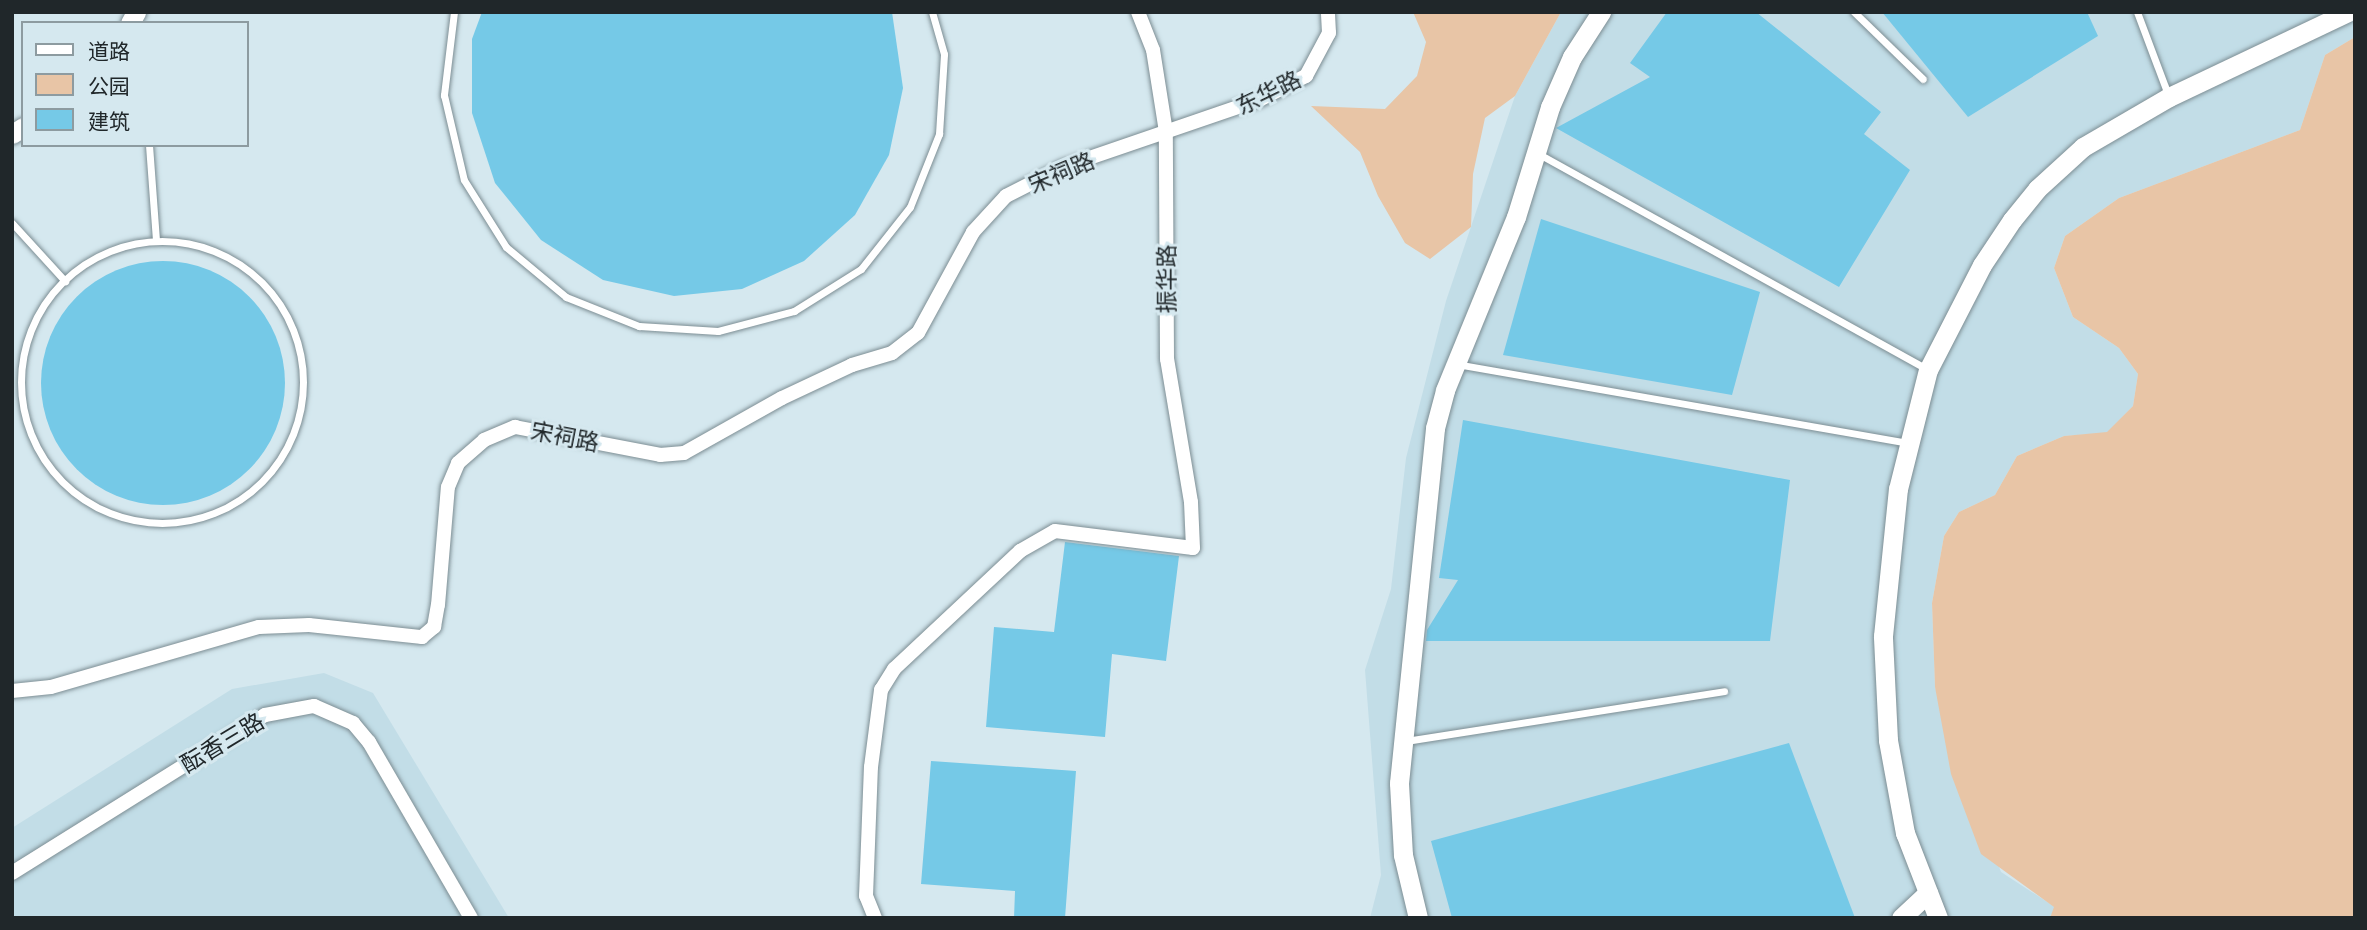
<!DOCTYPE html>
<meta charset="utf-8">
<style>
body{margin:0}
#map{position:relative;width:2367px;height:930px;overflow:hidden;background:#d5e8ef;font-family:"Noto Sans","Noto Sans SC",sans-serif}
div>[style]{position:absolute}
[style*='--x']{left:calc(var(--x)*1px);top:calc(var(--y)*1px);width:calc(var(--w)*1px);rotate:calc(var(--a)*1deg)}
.built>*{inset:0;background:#c2dde7}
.green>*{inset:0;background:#e8c5a6}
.building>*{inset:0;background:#75c9e7}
.round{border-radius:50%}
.roads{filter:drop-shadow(0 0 2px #7c8d93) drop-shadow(0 0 2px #7c8d93)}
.lane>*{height:7px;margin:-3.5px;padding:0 3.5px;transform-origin:3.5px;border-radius:3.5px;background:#fff}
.lane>.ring{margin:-3.5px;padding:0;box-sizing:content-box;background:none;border:7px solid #fff;border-radius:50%}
.street>*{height:14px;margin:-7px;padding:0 7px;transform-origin:7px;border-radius:7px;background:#fff}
.secondary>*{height:19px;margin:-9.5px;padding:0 9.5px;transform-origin:9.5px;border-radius:9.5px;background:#fff}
span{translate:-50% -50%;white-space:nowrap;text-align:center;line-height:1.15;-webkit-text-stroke:6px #d5e8ef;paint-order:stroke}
.street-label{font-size:23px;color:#20272a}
.frame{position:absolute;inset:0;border:14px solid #20272a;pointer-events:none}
.legend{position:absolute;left:21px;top:21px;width:228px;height:126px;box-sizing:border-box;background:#d5e8ef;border:2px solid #8d9ba0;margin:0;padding:9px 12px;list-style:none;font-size:21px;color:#20272a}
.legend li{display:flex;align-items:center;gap:14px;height:35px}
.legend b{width:35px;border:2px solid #8d9ba0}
</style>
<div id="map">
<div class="built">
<i style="clip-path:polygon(1561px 12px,2355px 12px,2355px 37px,2325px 55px,2300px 130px,2119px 198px,2065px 236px,2054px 268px,2073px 317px,2119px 348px,2138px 374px,2133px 406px,2107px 433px,2064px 436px,2017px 456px,1995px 495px,1959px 512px,1944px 536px,1932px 603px,1935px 687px,2001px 872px,2055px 907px,2050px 918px,1370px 918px,1381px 875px,1365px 670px,1391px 589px,1406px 458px,1446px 301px,1515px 96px)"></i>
<i style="clip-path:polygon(324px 673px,373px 693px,509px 918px,12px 918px,12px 828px,232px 689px)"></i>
</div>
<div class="green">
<i style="clip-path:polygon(1413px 12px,1561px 12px,1515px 96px,1485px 118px,1473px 174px,1471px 227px,1430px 259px,1405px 243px,1378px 196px,1360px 152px,1311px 106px,1385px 109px,1417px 76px,1426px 42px)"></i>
<i style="clip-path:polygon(2355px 37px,2355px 918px,2050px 918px,2054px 907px,1981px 854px,1951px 774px,1935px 687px,1932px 603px,1944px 536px,1959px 512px,1995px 495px,2017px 456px,2064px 436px,2107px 432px,2133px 406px,2138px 374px,2119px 348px,2073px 317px,2054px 268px,2065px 236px,2119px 198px,2300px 130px,2325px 55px)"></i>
</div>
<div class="building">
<i style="clip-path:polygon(482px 12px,892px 12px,903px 88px,889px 155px,855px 215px,804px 261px,742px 289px,674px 296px,603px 280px,541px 240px,495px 183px,472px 113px,472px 39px)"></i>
<i style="clip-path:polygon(1667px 12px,1756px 12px,1881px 112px,1864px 134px,1910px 170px,1839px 287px,1556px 128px,1650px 77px,1630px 63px)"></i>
<i style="clip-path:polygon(1882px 12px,2087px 12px,2098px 36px,1968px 117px)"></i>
<i style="clip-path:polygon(1541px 219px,1760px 292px,1732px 395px,1503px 355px)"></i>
<i class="round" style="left:41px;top:261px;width:244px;height:244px"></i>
<i style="clip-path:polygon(1463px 420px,1790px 480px,1770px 641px,1426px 641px,1427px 630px,1458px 580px,1439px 578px)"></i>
<i style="clip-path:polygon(1065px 542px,1179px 556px,1166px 661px,1112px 654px,1105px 737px,986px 727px,994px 627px,1054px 632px)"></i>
<i style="clip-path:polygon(1789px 743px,1855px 918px,1452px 918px,1431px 841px)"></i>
<i style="clip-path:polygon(931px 761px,1076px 771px,1065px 918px,1014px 918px,1015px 891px,921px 884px)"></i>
</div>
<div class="roads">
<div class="lane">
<i style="--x:454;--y:12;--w:84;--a:96.9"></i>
<i style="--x:444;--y:95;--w:87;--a:76.8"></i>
<i style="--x:464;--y:180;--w:79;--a:57.9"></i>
<i style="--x:506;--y:247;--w:78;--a:39.8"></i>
<i style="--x:566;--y:297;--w:79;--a:21.7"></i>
<i style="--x:639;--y:326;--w:79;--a:3.6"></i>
<i style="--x:718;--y:331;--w:79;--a:-14.7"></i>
<i style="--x:794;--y:311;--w:79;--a:-32.1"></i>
<i style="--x:861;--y:269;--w:79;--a:-51.7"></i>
<i style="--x:910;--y:207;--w:79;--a:-68.3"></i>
<i style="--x:939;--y:134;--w:80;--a:-86.4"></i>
<i style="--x:944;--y:54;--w:44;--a:-105.9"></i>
<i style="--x:1854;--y:12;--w:96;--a:44.2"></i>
<i style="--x:2137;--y:12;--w:91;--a:69.4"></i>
<i style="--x:149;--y:145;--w:96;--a:85.8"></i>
<i style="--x:1537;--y:153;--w:447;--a:29"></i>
<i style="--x:12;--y:223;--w:79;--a:47.6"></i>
<i class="ring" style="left:21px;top:241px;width:275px;height:275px"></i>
<i style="--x:1456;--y:364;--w:458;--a:9.9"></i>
<i style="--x:1406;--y:741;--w:322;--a:-8.9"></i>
</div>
<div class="street">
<i style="--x:12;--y:691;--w:39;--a:-6"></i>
<i style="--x:51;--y:687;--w:216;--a:-16.1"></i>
<i style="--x:259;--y:627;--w:50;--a:-2.3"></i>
<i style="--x:309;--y:625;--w:114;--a:6.1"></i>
<i style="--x:422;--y:637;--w:16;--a:-40"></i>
<i style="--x:434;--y:627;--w:22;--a:-80"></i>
<i style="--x:438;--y:605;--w:118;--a:-85.2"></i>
<i style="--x:448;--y:487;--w:26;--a:-67"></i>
<i style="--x:458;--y:463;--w:35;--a:-41"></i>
<i style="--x:484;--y:440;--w:34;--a:-23"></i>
<i style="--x:515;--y:427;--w:148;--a:10.9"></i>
<i style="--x:660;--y:455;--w:24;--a:-5"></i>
<i style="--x:684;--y:453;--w:112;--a:-29.3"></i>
<i style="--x:782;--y:398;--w:77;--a:-25.2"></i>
<i style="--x:852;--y:365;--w:42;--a:-16.7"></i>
<i style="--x:892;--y:353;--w:33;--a:-38"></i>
<i style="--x:918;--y:333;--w:115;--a:-61.4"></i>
<i style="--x:973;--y:232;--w:49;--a:-47.5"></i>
<i style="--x:1006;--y:196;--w:64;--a:-27"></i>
<i style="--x:1063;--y:167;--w:207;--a:-18.9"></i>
<i style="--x:1259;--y:100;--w:53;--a:-27.1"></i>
<i style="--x:1306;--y:76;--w:49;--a:-61.9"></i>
<i style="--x:1329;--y:33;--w:21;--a:-93"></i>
<i style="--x:12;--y:873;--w:298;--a:-32"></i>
<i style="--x:265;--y:715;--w:50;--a:-10.4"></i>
<i style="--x:314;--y:706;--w:43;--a:23.6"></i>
<i style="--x:353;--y:723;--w:25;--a:50"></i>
<i style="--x:369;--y:742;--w:203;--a:59.9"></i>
<i style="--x:875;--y:918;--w:24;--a:-112"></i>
<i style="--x:866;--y:896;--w:129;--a:-87.8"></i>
<i style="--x:871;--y:767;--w:78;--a:-82.6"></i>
<i style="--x:881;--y:690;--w:25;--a:-58"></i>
<i style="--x:894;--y:669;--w:173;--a:-43.1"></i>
<i style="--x:1020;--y:551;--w:40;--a:-29.7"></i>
<i style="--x:1055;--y:531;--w:139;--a:7"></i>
<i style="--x:1193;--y:548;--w:46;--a:-92.5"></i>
<i style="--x:1191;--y:502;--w:145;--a:-99.5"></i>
<i style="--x:1167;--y:359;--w:227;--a:-90.3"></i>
<i style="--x:1166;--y:132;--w:83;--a:-99"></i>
<i style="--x:1153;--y:50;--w:41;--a:-111.5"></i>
</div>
<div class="secondary">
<i style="--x:130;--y:23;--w:13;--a:-61"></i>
<i style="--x:12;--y:134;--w:13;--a:-32"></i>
<i style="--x:1418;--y:918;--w:65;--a:-103.4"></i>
<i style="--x:1403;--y:855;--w:72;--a:-93.2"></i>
<i style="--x:1399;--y:783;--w:357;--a:-84.2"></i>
<i style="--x:1435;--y:428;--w:39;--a:-75"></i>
<i style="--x:1445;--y:390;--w:187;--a:-67.7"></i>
<i style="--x:1516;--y:217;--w:115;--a:-72.8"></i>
<i style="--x:1550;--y:107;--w:55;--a:-66.3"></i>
<i style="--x:1572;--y:57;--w:54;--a:-57.2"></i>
<i style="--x:1901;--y:918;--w:37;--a:-43"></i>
<i style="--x:1938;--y:918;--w:91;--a:-111.2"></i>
<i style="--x:1905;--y:833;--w:95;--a:-100.4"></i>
<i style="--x:1888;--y:740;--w:104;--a:-92.8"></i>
<i style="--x:1883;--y:636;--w:148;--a:-84.2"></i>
<i style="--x:1898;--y:489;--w:123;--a:-75.9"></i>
<i style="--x:1928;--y:370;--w:118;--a:-62.8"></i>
<i style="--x:1982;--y:265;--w:54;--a:-56.3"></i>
<i style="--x:2012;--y:220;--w:40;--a:-51"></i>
<i style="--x:2037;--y:189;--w:62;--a:-42.4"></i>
<i style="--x:2083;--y:147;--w:99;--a:-30.2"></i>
<i style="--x:2169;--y:97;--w:198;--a:-25.4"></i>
</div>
</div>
<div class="street-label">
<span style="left:1268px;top:92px;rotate:-26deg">东华路</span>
<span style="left:1061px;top:172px;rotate:-23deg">宋祠路</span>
<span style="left:1166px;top:279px;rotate:-90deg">振华路</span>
<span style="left:565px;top:436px;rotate:11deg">宋祠路</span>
<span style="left:222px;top:742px;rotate:-31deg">酝香三路</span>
</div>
<div class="frame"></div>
<ul class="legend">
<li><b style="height:9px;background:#fff"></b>道路</li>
<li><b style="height:19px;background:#e8c5a6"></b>公园</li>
<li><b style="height:19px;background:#75c9e7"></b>建筑</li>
</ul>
</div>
